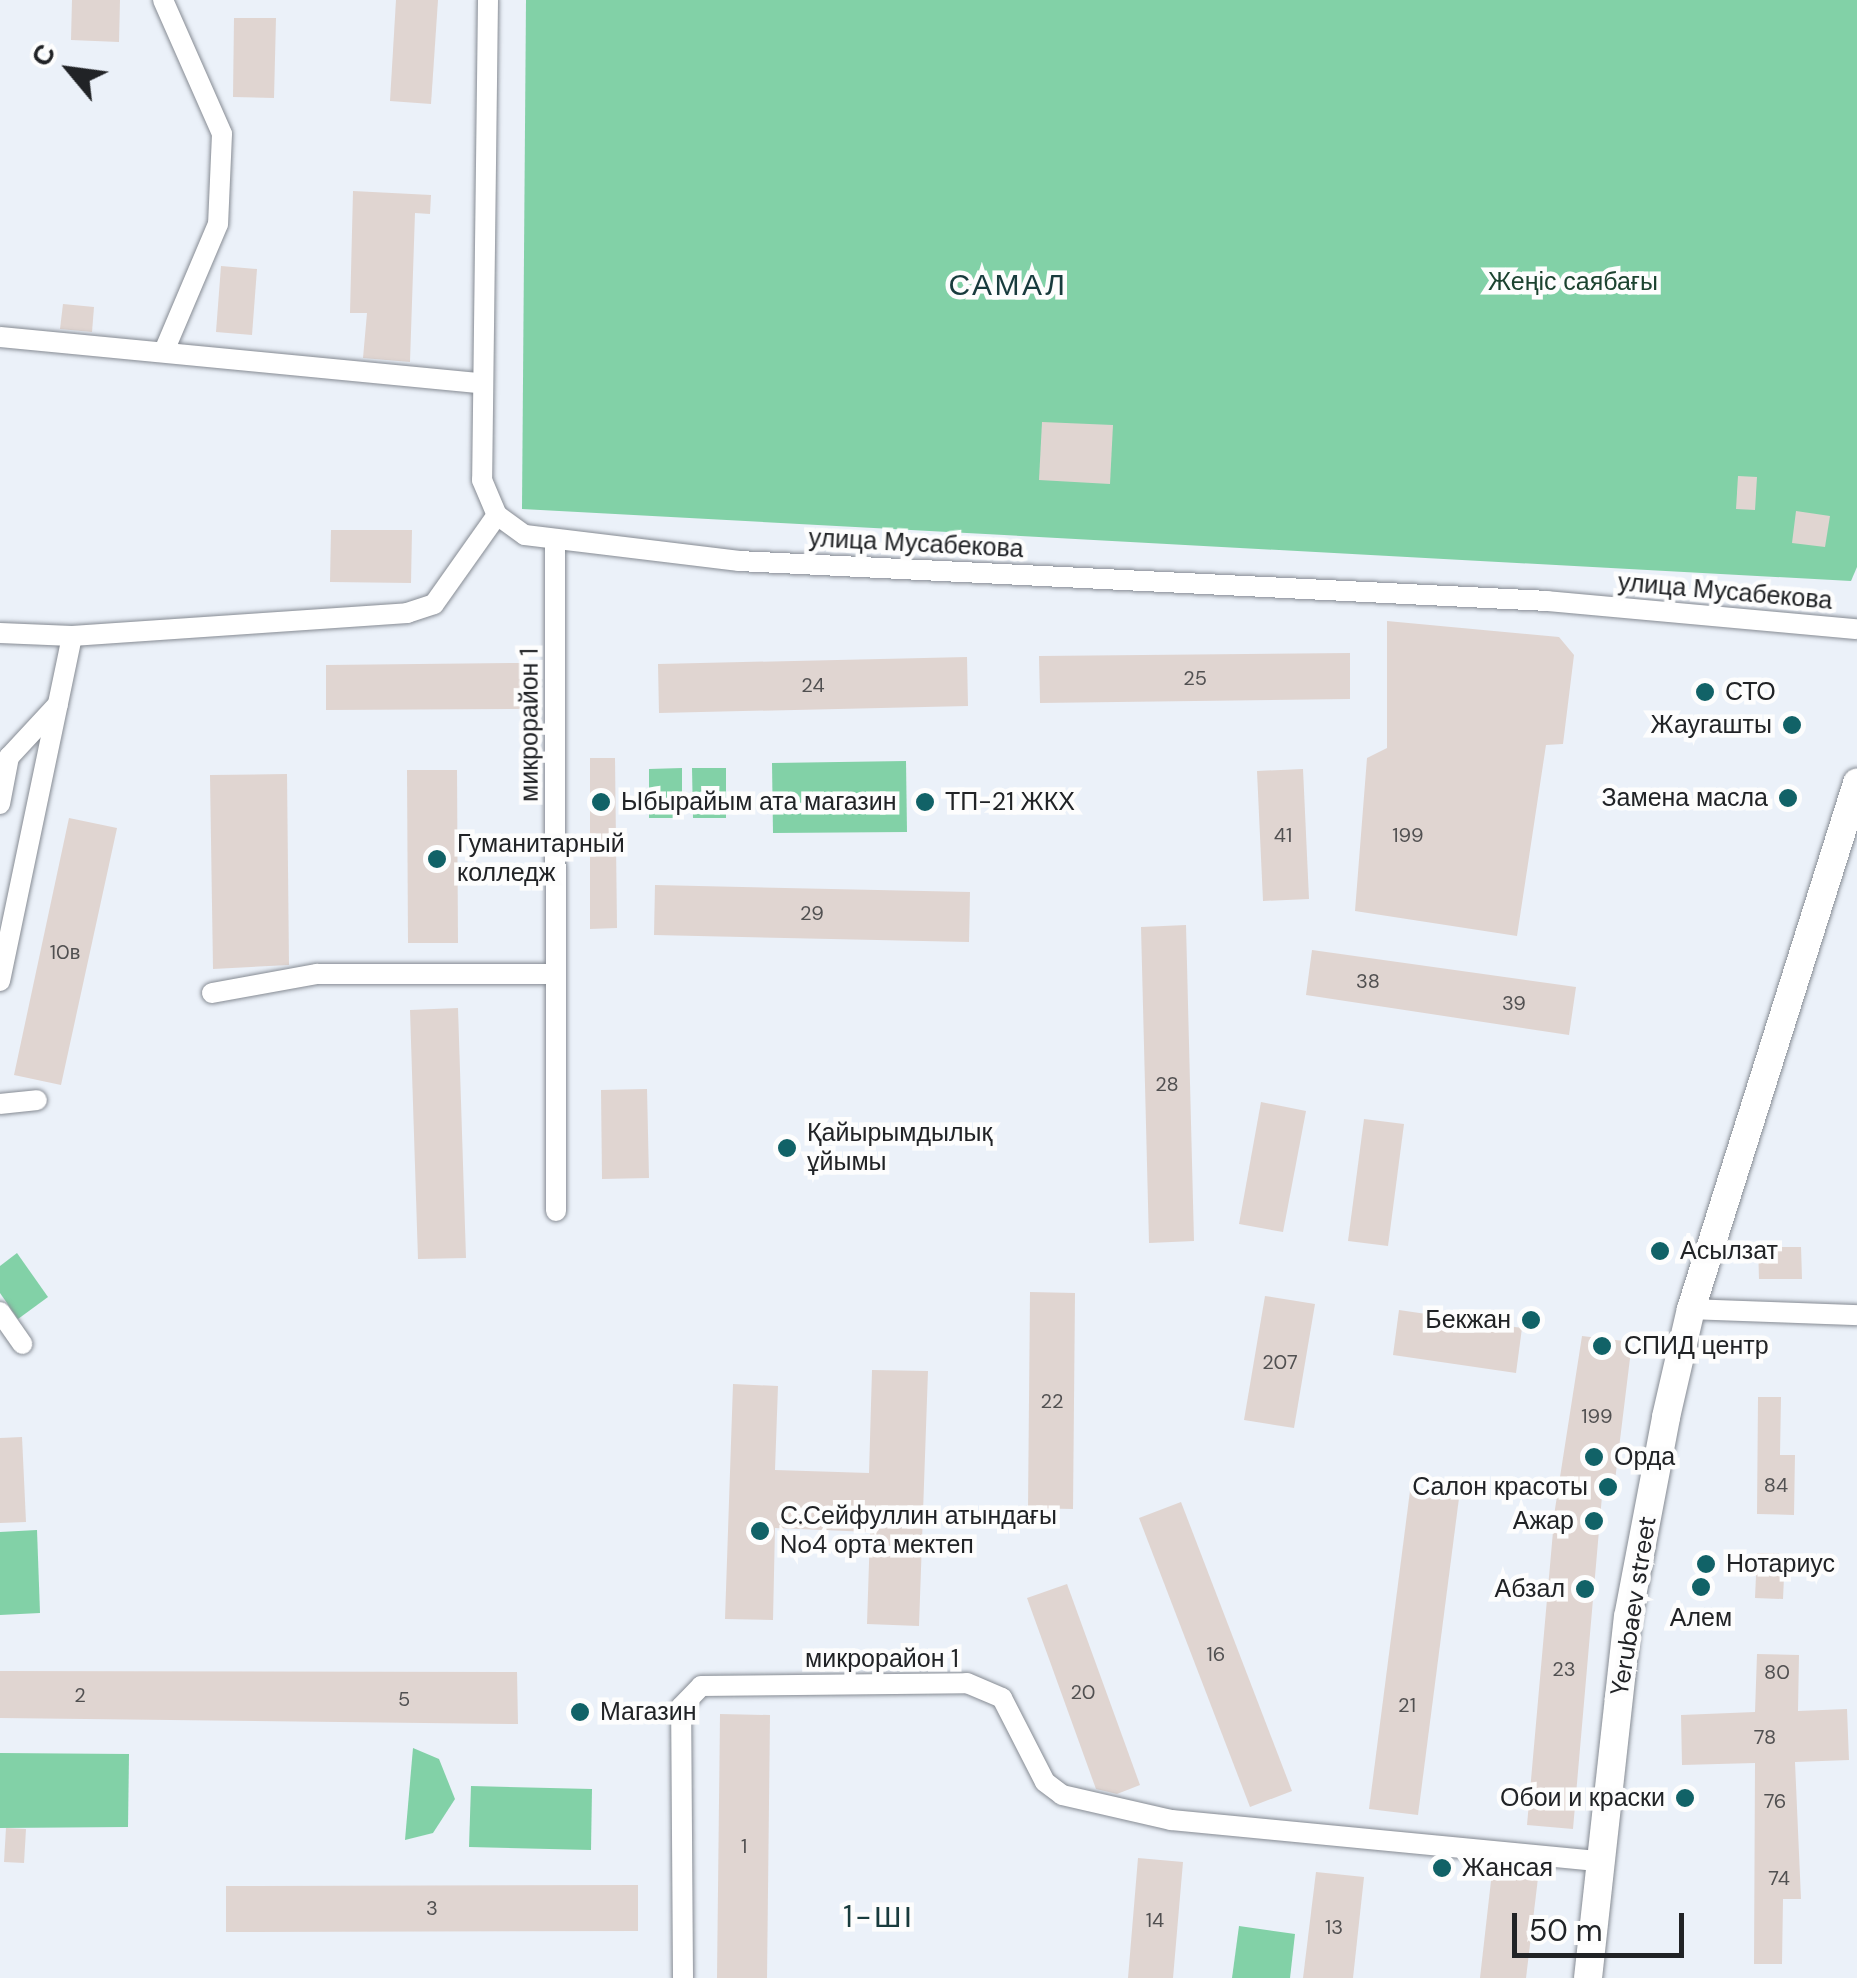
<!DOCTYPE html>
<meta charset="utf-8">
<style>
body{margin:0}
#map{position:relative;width:1857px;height:1978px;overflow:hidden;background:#ebf1f9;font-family:"DM Sans",sans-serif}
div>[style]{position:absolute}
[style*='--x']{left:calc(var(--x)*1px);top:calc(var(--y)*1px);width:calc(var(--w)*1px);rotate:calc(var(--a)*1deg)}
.green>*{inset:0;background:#82d1a7}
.building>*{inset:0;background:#e0d5d1}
.roads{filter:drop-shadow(0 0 2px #868b93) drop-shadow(0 0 2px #868b93)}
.street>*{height:20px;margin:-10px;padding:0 10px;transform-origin:10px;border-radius:10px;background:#fff}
.secondary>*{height:28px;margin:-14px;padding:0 14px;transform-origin:14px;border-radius:14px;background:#fff}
.dots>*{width:28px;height:28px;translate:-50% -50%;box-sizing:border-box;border:5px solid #fdfdfd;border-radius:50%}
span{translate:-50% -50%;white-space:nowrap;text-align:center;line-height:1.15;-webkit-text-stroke:9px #fdfdfd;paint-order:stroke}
.number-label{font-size:20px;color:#515051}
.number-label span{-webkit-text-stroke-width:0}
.park-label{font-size:25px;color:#1c4330}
.street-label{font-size:25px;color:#212326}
.poi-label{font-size:25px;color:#212326}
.left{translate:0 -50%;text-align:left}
.right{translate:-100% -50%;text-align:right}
.quarter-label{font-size:30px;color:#183b3d;letter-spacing:2.5px}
.north{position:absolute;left:20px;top:20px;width:100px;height:100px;-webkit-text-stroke:8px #fdfdfd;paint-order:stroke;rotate:299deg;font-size:28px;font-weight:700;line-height:40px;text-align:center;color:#212326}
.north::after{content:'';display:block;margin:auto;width:35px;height:45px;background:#212326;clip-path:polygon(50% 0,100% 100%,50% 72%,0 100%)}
.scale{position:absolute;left:1512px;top:1913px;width:172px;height:45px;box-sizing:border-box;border:5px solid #212326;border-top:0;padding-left:12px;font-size:30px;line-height:35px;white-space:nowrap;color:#212326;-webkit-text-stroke:8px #fdfdfd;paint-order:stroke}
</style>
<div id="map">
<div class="green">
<i style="clip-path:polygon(526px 0,1857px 0,1857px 567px,1851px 581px,522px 509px)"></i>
<i style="clip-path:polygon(906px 761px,907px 832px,773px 833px,772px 763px)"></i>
<i style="clip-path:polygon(682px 768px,682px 818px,649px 818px,649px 769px)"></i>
<i style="clip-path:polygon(726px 768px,726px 818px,693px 818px,692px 768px)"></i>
<i style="clip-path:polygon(17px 1253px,48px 1297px,18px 1319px,0 1293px,0 1266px)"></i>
<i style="clip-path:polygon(37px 1530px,40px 1613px,0 1615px,0 1532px)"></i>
<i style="clip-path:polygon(413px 1748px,439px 1759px,455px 1799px,433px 1833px,405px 1840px)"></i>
<i style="clip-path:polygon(0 1753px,129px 1754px,128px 1827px,0 1828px)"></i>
<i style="clip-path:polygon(471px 1786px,592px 1789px,591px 1850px,469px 1847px)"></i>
<i style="clip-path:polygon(1239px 1926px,1295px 1934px,1290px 1978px,1232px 1978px)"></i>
</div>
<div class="building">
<i style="clip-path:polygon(72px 0,120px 0,119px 42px,71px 40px)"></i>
<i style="clip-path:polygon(396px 0,438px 0,431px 104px,390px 101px)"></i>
<i style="clip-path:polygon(234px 18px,276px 18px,274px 98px,233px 97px)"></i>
<i style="clip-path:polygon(353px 191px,431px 195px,430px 214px,415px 213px,410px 362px,363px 358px,367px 313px,350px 313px)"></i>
<i style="clip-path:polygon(221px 266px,257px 269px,252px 335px,216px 332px)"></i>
<i style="clip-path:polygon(63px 304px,94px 307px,92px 332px,60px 329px)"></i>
<i style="clip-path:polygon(1042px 422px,1113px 425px,1110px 484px,1039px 480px)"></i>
<i style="clip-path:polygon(1738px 476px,1757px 477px,1755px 510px,1736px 509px)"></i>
<i style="clip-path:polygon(1796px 511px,1830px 516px,1825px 547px,1792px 543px)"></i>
<i style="clip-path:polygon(331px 530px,412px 530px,411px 583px,330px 582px)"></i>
<i style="clip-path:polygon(1387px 621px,1559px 637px,1574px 655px,1563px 744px,1546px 745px,1517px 936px,1355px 911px,1367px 758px,1387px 748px)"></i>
<i style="clip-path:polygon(1350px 653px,1350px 699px,1040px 703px,1039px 656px)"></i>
<i style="clip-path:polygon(967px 657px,968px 706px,659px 713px,658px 664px)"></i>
<i style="clip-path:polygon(520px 663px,520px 709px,326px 710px,326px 665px)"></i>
<i style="clip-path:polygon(590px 758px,615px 758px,617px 928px,590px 929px)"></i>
<i style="clip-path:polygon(1303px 769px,1309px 899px,1263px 901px,1257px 771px)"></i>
<i style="clip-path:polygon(407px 770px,457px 770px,458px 943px,408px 943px)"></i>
<i style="clip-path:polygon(287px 774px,289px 965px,213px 969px,210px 775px)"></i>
<i style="clip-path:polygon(69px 818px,117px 828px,61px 1085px,14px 1075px)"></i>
<i style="clip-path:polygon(655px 885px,970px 892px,969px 942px,654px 935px)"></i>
<i style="clip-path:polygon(1186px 925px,1194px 1241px,1149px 1243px,1141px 927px)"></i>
<i style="clip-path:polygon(1312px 950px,1576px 987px,1569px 1035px,1306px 995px)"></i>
<i style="clip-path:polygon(458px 1008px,466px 1258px,418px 1259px,410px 1010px)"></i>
<i style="clip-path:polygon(647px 1089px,649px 1178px,602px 1179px,601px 1090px)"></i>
<i style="clip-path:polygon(1261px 1102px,1306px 1111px,1283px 1232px,1239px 1224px)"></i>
<i style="clip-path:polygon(1364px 1119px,1404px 1124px,1388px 1246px,1348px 1241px)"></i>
<i style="clip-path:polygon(1758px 1247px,1801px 1247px,1802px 1279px,1759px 1279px)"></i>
<i style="clip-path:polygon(1030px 1292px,1075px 1293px,1073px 1509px,1028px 1508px)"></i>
<i style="clip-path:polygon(1265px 1296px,1315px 1304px,1294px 1428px,1244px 1420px)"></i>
<i style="clip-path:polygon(1399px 1310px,1522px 1328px,1516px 1373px,1393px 1355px)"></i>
<i style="clip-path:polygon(1582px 1336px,1632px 1342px,1613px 1497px,1602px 1496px,1573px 1829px,1527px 1825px,1555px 1509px)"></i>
<i style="clip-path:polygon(872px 1370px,928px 1371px,919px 1626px,867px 1624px,870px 1532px,775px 1528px,773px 1620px,725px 1619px,733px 1384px,778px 1386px,775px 1470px,869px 1473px)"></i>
<i style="clip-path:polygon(1758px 1397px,1781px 1397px,1780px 1455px,1795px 1455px,1794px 1515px,1757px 1514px)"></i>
<i style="clip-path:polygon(22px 1437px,26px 1522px,0 1523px,0 1438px)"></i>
<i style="clip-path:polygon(1410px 1491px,1459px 1498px,1418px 1815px,1369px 1809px)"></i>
<i style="clip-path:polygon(1181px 1502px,1292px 1791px,1250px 1807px,1139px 1518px)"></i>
<i style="clip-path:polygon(1757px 1553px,1785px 1554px,1783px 1599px,1755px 1598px)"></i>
<i style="clip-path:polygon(1067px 1584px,1140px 1785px,1117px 1794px,1096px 1789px,1027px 1598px)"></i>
<i style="clip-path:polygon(1757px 1654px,1799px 1655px,1798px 1711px,1847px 1709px,1849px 1760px,1795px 1762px,1801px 1899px,1783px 1899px,1782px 1964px,1754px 1964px,1755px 1763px,1682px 1765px,1681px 1715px,1755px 1712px)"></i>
<i style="clip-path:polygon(0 1671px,517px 1672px,518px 1724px,0 1718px)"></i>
<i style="clip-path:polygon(720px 1714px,770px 1715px,767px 1978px,717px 1978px)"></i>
<i style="clip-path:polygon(6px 1828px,26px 1829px,24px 1863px,4px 1862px)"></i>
<i style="clip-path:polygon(1138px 1858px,1183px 1862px,1173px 1978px,1128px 1978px)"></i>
<i style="clip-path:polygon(1316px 1872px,1364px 1877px,1353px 1978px,1303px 1978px)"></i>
<i style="clip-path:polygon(1492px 1872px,1538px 1878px,1526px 1978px,1480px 1978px)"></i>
<i style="clip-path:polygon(638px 1885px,638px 1931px,226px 1932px,226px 1886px)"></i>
</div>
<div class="roads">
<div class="street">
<i style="--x:163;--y:0;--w:146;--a:66.2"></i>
<i style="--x:222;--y:134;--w:90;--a:92.5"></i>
<i style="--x:218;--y:224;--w:136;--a:113"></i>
<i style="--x:488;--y:0;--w:480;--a:90.7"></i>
<i style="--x:482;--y:480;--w:38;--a:67"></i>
<i style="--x:497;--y:515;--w:34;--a:36"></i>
<i style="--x:525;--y:535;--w:216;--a:6.9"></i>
<i style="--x:739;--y:561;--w:809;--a:2.83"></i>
<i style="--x:1547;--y:601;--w:311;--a:5.2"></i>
<i style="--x:0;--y:337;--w:483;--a:5.5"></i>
<i style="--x:555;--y:539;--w:672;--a:89.91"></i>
<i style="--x:0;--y:633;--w:72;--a:2.4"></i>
<i style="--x:72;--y:636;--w:336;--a:-3.9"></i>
<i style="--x:407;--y:613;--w:28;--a:-18"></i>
<i style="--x:434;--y:604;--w:109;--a:-54.7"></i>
<i style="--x:0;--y:804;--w:48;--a:-79.2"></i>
<i style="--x:9;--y:757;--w:72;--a:-47.2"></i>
<i style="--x:0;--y:981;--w:352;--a:-78.2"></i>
<i style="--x:212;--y:993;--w:107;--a:-10.3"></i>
<i style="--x:317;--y:974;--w:238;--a:0"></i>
<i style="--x:0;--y:1104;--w:37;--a:-6"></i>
<i style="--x:1691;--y:1309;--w:166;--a:2.1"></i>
<i style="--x:0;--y:1312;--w:39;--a:55"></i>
<i style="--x:683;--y:1978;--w:271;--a:-90.4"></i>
<i style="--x:681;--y:1707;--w:29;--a:-46"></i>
<i style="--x:701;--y:1686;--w:266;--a:-0.6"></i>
<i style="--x:967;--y:1683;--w:38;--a:23"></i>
<i style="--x:1002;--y:1698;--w:94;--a:62.9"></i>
<i style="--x:1045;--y:1782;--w:21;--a:37"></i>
<i style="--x:1062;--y:1795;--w:112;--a:12.9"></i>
<i style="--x:1171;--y:1820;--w:431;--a:5.5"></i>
</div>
<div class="secondary">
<i style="--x:1588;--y:1978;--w:363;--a:-83.7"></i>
<i style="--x:1628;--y:1617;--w:204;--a:-79.2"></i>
<i style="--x:1666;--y:1417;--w:111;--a:-77"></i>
<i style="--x:1691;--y:1309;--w:552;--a:-72.48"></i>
</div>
</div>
<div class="dots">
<i style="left:1705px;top:692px;background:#116267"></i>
<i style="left:1792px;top:725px;background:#116267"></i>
<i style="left:1788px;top:798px;background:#116267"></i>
<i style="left:601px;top:802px;background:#116267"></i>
<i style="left:925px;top:802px;background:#116267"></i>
<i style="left:437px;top:859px;background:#116267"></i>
<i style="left:787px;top:1148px;background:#116267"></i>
<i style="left:1660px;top:1251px;background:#116267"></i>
<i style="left:1531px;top:1320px;background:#116267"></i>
<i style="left:1602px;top:1346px;background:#116267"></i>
<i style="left:1594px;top:1457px;background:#116267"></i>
<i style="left:1608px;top:1487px;background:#116267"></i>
<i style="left:1594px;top:1521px;background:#116267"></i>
<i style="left:760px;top:1531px;background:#116267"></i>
<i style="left:1706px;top:1564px;background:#116267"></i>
<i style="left:1701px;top:1587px;background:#116267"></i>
<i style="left:1585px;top:1589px;background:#116267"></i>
<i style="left:580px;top:1712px;background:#116267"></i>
<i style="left:1685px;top:1798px;background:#116267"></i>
<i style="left:1442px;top:1868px;background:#116267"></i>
</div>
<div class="number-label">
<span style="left:1195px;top:678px">25</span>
<span style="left:813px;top:685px">24</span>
<span style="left:1283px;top:835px">41</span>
<span style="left:1408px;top:835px">199</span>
<span style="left:812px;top:913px">29</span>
<span style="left:65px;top:952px">10в</span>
<span style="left:1368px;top:981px">38</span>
<span style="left:1514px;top:1003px">39</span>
<span style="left:1167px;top:1084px">28</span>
<span style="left:1280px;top:1362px">207</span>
<span style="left:1052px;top:1401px">22</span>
<span style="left:1597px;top:1416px">199</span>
<span style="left:1776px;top:1485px">84</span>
<span style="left:1216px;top:1654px">16</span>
<span style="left:1564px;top:1669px">23</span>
<span style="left:1777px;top:1672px">80</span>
<span style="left:1083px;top:1692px">20</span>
<span style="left:80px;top:1695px">2</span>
<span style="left:404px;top:1699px">5</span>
<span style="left:1407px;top:1705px">21</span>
<span style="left:1765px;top:1737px">78</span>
<span style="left:1775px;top:1801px">76</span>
<span style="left:744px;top:1846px">1</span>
<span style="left:1779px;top:1878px">74</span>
<span style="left:432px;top:1908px">3</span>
<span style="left:1155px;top:1920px">14</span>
<span style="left:1334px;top:1927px">13</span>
</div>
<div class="park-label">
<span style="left:1573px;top:282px">Жеңіс саябағы</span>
</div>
<div class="street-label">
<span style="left:916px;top:544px;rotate:3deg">улица Мусабекова</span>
<span style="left:1725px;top:592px;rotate:5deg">улица Мусабекова</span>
<span style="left:530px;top:725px;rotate:-90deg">микрорайон 1</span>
<span style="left:1634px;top:1606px;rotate:-81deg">Yerubaev street</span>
<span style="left:882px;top:1659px">микрорайон 1</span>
</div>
<div class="poi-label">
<span class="left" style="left:1725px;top:692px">СТО</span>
<span class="right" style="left:1772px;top:725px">Жаугашты</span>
<span class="right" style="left:1768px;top:798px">Замена масла</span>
<span class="left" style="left:621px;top:802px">Ыбырайым ата магазин</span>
<span class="left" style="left:945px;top:802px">ТП-21 ЖКХ</span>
<span class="left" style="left:457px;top:859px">Гуманитарный<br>колледж</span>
<span class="left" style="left:807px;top:1148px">Қайырымдылық<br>ұйымы</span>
<span class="left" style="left:1680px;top:1251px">Асылзат</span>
<span class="right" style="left:1511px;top:1320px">Бекжан</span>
<span class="left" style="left:1624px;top:1346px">СПИД центр</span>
<span class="left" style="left:1614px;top:1457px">Орда</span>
<span class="right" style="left:1588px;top:1487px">Салон красоты</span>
<span class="left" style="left:780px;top:1531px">С.Сейфуллин атындағы<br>No4 орта мектеп</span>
<span class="right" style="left:1574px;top:1521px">Ажар</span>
<span class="left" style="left:1726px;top:1564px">Нотариус</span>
<span class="right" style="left:1565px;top:1589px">Абзал</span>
<span style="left:1701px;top:1618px">Алем</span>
<span class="left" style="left:600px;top:1712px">Магазин</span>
<span class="right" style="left:1665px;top:1798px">Обои и краски</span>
<span class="left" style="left:1462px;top:1868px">Жансая</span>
</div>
<div class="quarter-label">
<span style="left:1008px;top:285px">САМАЛ</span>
<span style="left:879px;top:1917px">1-ШІ</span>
</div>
<div class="north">С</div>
<div class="scale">50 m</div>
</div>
